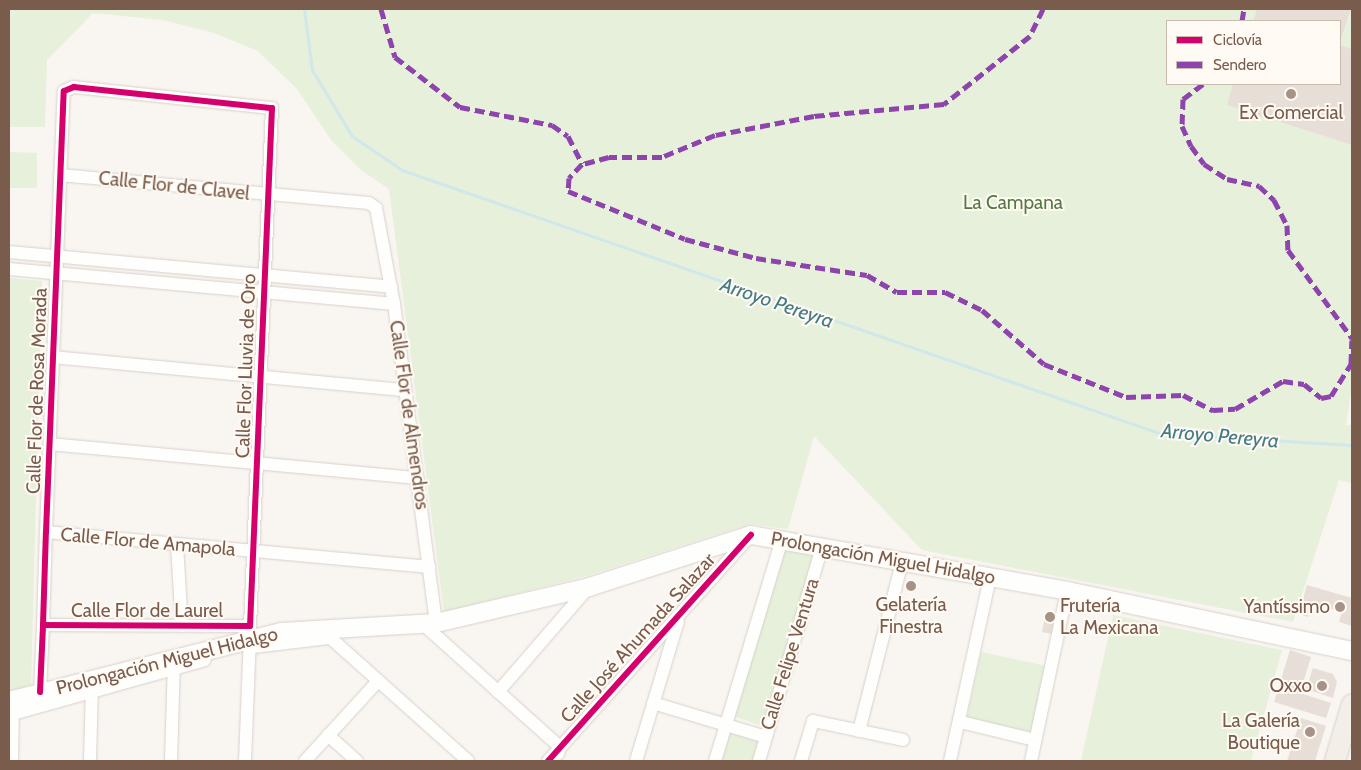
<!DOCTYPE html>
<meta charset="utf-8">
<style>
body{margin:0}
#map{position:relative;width:1361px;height:770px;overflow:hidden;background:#f9f5f0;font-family:Cabin,sans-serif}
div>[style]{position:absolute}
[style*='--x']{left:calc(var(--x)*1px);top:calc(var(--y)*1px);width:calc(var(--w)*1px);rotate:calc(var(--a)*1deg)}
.green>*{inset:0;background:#e7f0db}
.stream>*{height:3px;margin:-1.5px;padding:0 1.5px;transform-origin:1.5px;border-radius:1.5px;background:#d0e8ea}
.building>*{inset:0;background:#e6ded7}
.roads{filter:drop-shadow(0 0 1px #d7d1cb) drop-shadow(0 0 1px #d7d1cb)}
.street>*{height:12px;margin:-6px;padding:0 6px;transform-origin:6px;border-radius:6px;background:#fefefd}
.secondary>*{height:18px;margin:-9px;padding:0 9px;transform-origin:9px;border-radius:9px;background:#fefefd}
.primary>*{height:20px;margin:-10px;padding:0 10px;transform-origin:10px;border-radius:10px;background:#f3eee8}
.quiet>*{height:5px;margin-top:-2.5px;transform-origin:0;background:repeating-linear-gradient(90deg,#8e44ad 0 10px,transparent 0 15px)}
.cycleway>*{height:6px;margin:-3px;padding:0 3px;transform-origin:3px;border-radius:3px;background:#d6006c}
.dots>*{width:14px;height:14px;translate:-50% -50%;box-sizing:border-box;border:2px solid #fffaf3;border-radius:50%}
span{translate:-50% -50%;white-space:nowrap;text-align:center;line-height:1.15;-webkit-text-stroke:4px #fffaf3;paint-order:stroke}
.poi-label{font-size:19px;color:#7a5c4d}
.left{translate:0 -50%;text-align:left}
.right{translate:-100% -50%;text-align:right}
.street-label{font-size:19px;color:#7a5c4d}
.park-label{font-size:19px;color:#537a41}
.water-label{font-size:20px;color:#437c86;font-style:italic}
.frame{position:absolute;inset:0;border:10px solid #7a5c4d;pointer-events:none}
.legend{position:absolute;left:1166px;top:20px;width:175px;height:65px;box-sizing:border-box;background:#fffaf3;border:1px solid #cabbb1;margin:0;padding:6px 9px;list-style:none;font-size:15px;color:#7a5c4d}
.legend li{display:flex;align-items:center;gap:10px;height:25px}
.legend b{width:25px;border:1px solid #cabbb1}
</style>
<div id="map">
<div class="green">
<i style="clip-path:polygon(9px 9px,1257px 9px,1253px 21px,1167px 21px,1167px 84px,1233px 84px,1227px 105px,1352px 145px,1352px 386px,1346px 425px,1352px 425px,1352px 483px,1339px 480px,1293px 622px,922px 550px,814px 436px,788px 529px,750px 524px,586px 576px,444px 612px,389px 189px,361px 170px,331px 140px,297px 89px,258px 51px,214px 33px,163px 20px,93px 13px,47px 60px,45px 127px,9px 127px)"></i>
<i style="clip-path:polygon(1351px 9px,1352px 9px,1352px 49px,1340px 45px)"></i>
<i style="clip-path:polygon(9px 152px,37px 153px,37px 188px,9px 188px)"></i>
<i style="clip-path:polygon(9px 278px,42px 281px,31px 685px,9px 691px)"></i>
<i style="clip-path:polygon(784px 548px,814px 557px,762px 726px,733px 716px)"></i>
<i style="clip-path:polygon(1113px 615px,1282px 650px,1251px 761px,1081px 761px)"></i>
<i style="clip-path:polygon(981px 652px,1047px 666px,1032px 732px,967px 718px)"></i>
<i style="clip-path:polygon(729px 733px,759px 741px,753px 761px,721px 761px)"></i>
</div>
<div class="stream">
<i style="--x:304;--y:9;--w:62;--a:82.5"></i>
<i style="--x:312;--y:70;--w:77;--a:58.8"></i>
<i style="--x:352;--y:136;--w:60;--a:34.2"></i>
<i style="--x:402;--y:170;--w:801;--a:19.16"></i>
<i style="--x:1159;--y:433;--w:193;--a:3.6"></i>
</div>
<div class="building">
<i style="clip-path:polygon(1257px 9px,1351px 9px,1340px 43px,1340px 21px,1253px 21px)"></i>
<i style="clip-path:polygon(1340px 45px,1352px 49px,1352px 145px,1227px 105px,1233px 84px,1340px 84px)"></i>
<i style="clip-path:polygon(1307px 585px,1352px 598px,1352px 626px,1339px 622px,1342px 612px,1312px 603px,1308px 617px,1299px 614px)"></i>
<i style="clip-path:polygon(1046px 611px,1057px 613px,1053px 634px,1042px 632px)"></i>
<i style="clip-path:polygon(1290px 650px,1311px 657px,1300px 693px,1331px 703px,1326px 718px,1274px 702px)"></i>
<i style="clip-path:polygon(1313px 668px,1333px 674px,1337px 682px,1333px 698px,1306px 689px)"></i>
<i style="clip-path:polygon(1301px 718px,1326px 726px,1315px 761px,1287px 761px)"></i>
</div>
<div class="roads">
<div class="street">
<i style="--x:60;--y:175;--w:310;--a:5.2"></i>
<i style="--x:369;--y:203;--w:9;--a:36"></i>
<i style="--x:376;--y:208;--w:98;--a:79.4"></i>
<i style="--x:394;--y:304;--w:322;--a:82.5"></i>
<i style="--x:9;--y:252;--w:384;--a:5.2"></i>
<i style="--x:9;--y:269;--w:387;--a:5.2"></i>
<i style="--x:53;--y:357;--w:353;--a:5.4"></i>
<i style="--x:50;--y:444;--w:369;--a:5.3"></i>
<i style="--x:46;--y:532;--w:385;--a:5.2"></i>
<i style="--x:177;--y:545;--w:81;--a:86.5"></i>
<i style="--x:424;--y:625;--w:183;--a:41.9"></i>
<i style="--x:560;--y:747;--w:7;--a:106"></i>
<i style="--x:325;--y:633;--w:192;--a:41.8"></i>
<i style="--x:253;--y:647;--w:78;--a:-6.7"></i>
<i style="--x:40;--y:692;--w:67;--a:-87.4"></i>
<i style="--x:43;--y:625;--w:93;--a:-88.2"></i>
<i style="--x:46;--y:532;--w:441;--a:-87.7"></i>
<i style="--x:64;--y:91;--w:11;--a:-22"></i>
<i style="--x:74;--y:87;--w:199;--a:6.1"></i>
<i style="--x:272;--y:108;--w:518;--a:92.43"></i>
<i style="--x:250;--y:626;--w:207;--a:-179.7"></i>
<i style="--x:498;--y:692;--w:139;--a:-49.1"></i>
<i style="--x:653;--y:703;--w:118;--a:16.7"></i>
<i style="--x:13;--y:714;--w:199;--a:-15.7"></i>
<i style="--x:961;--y:722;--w:76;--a:13.7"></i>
<i style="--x:859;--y:731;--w:174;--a:-75.7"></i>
<i style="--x:328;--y:735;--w:39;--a:42"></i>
<i style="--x:12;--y:761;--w:55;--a:-89"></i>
<i style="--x:90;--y:761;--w:77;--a:-88.5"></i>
<i style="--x:171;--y:761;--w:99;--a:-88.3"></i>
<i style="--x:245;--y:761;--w:122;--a:-87.7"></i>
<i style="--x:305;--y:761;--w:108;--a:-47.6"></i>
<i style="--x:548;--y:761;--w:304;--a:-48.1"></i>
<i style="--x:636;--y:761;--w:146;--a:-73.3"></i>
<i style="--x:715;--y:761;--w:232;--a:-73.2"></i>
<i style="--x:759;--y:761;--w:223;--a:-73.6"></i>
<i style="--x:801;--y:761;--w:42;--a:-73.3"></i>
<i style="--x:813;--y:721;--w:92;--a:11.9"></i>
<i style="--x:950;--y:761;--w:188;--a:-77.7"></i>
<i style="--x:1031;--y:761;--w:174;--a:-78"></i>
</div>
<div class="secondary">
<i style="--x:9;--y:701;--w:281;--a:-14.2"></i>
<i style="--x:281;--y:632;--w:155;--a:-3.3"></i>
<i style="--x:436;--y:623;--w:157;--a:-13.2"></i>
<i style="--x:589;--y:587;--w:170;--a:-17.8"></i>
<i style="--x:751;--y:535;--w:321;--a:10"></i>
<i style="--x:1067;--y:591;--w:291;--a:11.9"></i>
</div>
<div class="primary">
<i style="--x:1335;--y:761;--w:59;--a:-73.4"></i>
</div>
</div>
<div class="quiet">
<i style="--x:381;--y:9;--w:50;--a:73.7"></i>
<i style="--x:395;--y:57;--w:82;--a:37.6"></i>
<i style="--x:460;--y:107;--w:94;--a:11.1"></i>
<i style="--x:552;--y:125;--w:19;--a:35"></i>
<i style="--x:568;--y:136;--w:31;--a:63"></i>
<i style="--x:1043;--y:9;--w:30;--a:116"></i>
<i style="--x:1030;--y:36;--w:110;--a:141.7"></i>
<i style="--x:944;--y:104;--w:131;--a:174.7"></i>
<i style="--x:814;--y:116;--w:101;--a:169.1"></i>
<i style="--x:715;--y:135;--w:57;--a:157.5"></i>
<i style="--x:662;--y:157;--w:53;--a:180"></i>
<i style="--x:609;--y:157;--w:28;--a:165"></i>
<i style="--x:582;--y:164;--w:19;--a:133"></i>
<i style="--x:569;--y:178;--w:13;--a:94"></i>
<i style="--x:568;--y:191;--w:126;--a:22.3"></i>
<i style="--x:685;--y:239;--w:73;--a:15"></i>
<i style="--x:756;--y:258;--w:112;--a:8.7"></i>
<i style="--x:867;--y:275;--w:34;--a:30"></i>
<i style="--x:897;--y:292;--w:48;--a:0"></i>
<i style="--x:945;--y:292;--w:41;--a:25.9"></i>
<i style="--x:982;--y:310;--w:82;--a:41.1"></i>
<i style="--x:1044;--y:364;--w:88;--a:21.9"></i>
<i style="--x:1126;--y:397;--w:57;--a:-2"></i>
<i style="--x:1183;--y:395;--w:34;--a:27"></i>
<i style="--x:1213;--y:410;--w:22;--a:-3"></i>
<i style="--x:1235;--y:409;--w:56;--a:-30.3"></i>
<i style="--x:1283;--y:381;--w:21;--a:8"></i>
<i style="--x:1304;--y:384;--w:22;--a:39"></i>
<i style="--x:1321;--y:398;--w:10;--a:-11"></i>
<i style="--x:1331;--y:396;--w:38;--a:-58"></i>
<i style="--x:1351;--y:364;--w:24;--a:-88"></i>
<i style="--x:1242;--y:21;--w:12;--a:-81"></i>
<i style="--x:1203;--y:84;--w:25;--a:143"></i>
<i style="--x:1183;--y:99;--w:27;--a:92"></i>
<i style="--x:1182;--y:126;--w:22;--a:66"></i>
<i style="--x:1191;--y:146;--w:22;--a:54"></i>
<i style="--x:1204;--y:164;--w:27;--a:33"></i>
<i style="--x:1227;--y:179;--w:33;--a:12"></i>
<i style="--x:1259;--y:186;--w:21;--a:43"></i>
<i style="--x:1274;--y:200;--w:28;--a:63"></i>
<i style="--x:1287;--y:225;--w:25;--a:88"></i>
<i style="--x:1288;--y:250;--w:109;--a:54"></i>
</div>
<div class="cycleway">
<i style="--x:40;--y:692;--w:67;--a:-87.4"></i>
<i style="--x:43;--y:625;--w:93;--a:-88.2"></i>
<i style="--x:46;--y:532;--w:441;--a:-87.7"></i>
<i style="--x:64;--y:91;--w:11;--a:-22"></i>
<i style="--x:74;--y:87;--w:199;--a:6.1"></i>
<i style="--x:272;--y:108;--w:518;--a:92.43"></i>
<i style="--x:250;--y:626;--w:207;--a:-179.7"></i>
<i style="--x:548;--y:761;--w:304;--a:-48.1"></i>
</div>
<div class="dots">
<i style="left:1291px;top:94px;background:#a69286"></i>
<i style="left:911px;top:586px;background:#a69286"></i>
<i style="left:1340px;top:607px;background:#a69286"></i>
<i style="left:1050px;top:617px;background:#a69286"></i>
<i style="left:1322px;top:686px;background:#a69286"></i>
<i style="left:1310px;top:732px;background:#a69286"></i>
</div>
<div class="poi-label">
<span style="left:1291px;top:113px">Ex Comercial</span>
<span style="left:911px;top:616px">Gelatería<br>Finestra</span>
<span class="left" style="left:1060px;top:617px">Frutería<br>La Mexicana</span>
<span class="right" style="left:1330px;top:607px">Yantíssimo</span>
<span class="right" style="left:1312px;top:686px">Oxxo</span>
<span class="right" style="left:1300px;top:732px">La Galería<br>Boutique</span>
</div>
<div class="street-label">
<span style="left:174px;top:186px;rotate:6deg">Calle Flor de Clavel</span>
<span style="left:246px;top:366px;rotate:-88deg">Calle Flor Lluvia de Oro</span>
<span style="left:37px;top:391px;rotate:-88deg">Calle Flor de Rosa Morada</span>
<span style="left:409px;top:415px;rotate:82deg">Calle Flor de Almendros</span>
<span style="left:148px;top:542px;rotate:5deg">Calle Flor de Amapola</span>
<span style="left:883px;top:558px;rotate:10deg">Prolongación Miguel Hidalgo</span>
<span style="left:147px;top:611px">Calle Flor de Laurel</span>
<span style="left:638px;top:638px;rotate:-48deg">Calle José Ahumada Salazar</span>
<span style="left:790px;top:654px;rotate:-73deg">Calle Felipe Ventura</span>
<span style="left:167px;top:661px;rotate:-14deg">Prolongación Miguel Hidalgo</span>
</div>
<div class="park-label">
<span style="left:1013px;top:203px">La Campana</span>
</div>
<div class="water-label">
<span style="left:777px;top:303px;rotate:19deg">Arroyo Pereyra</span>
<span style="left:1220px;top:436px;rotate:5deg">Arroyo Pereyra</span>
</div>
<div class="frame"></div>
<ul class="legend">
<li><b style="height:6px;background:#d6006c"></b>Ciclovía</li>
<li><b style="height:6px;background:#8e44ad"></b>Sendero</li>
</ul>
</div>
